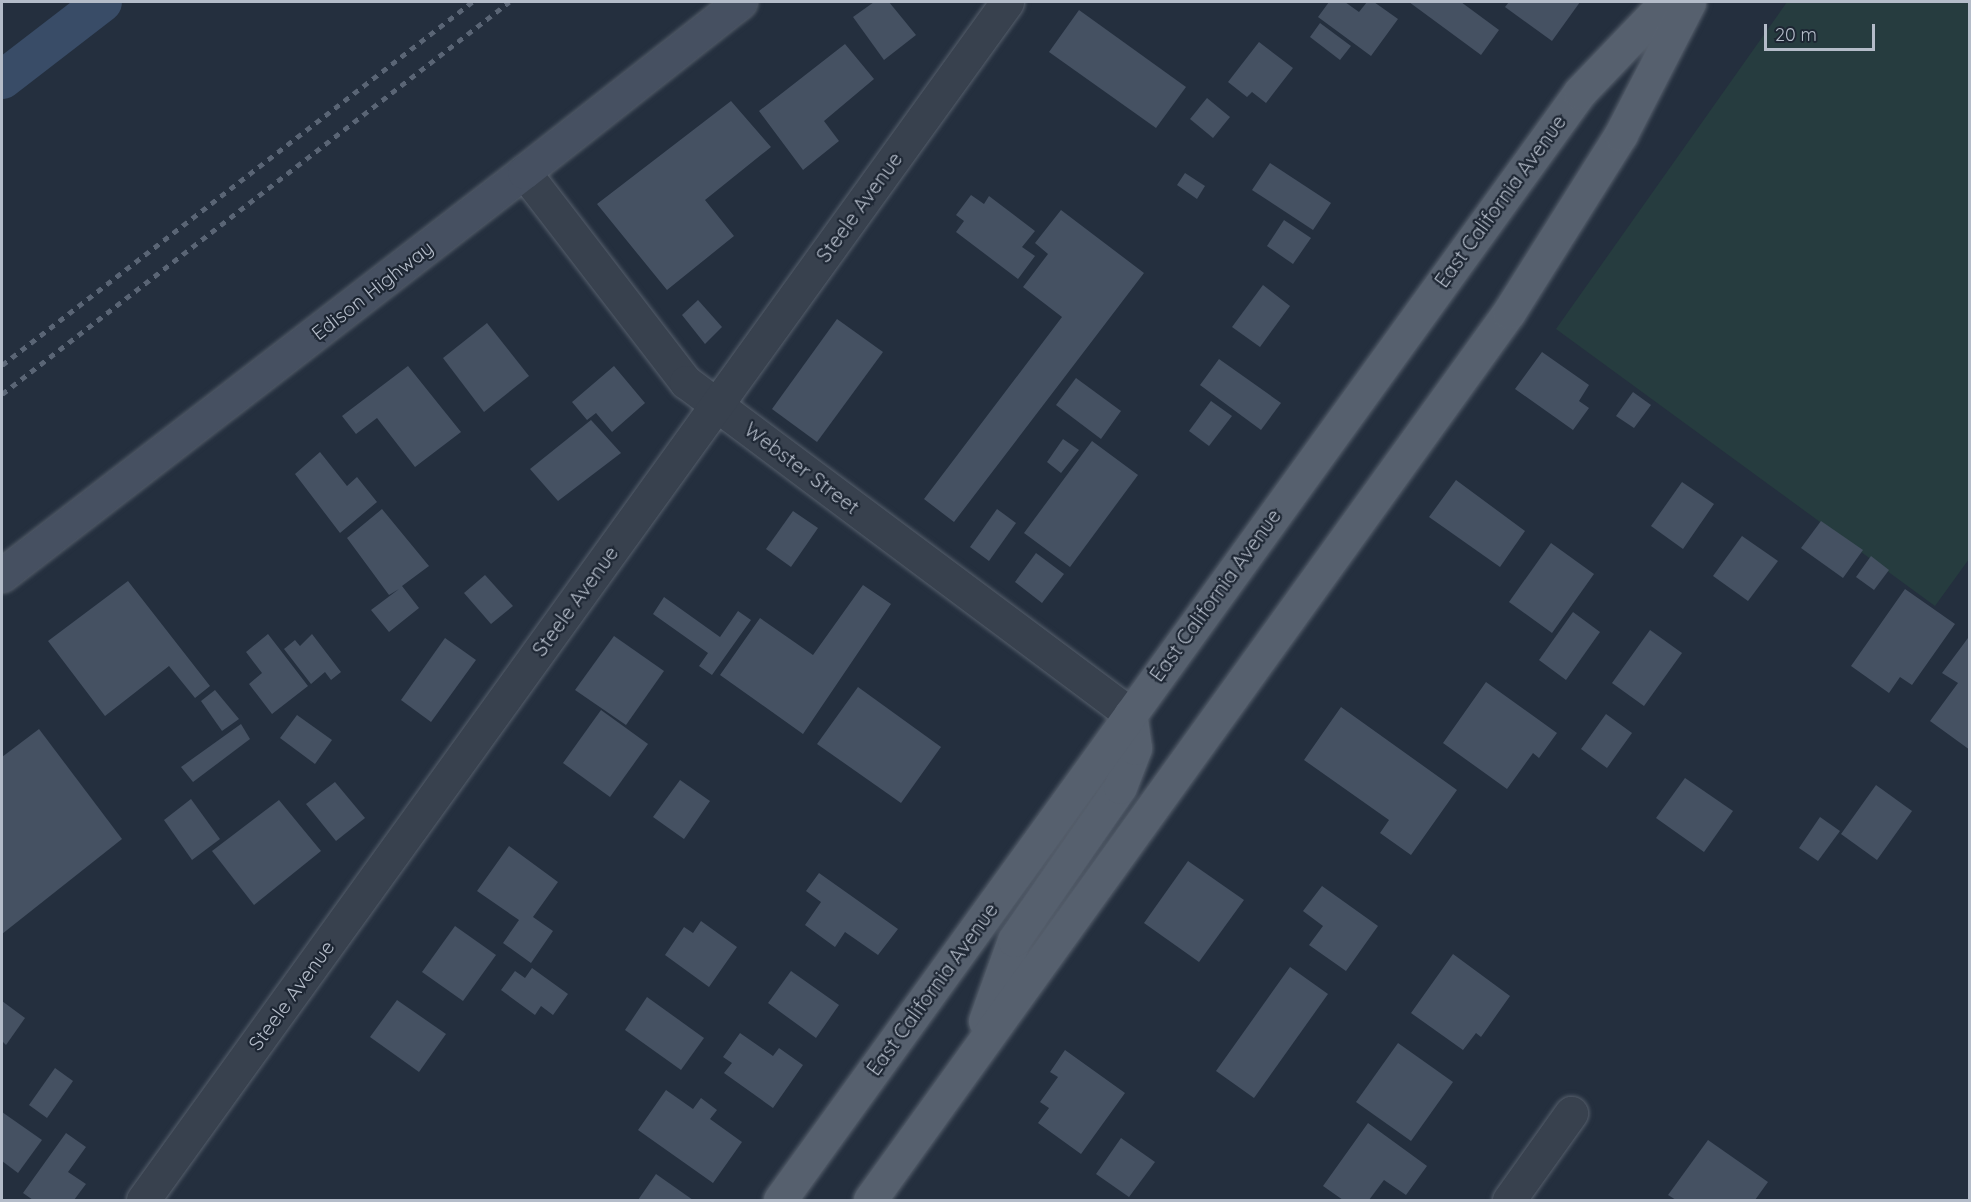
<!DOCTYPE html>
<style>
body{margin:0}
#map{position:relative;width:1971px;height:1202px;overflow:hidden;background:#242f3e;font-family:Quicksand,sans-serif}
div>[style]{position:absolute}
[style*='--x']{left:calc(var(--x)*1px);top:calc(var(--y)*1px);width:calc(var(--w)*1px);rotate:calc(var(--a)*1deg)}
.green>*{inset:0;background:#263c3f}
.canal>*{height:39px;margin:-19.5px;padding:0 19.5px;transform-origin:19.5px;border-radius:19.5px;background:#394c67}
.building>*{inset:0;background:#455162}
.roads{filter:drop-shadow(0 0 2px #565f6c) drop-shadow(0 0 2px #565f6c)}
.minor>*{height:33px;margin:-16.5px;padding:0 16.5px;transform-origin:16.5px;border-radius:16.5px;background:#38414e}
.secondary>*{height:33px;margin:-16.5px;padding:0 16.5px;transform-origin:16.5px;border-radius:16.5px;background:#465061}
.primary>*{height:33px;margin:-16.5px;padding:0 16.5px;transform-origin:16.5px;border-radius:16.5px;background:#56606e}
.rail>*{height:4.5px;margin-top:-2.25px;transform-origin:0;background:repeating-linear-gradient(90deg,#5a6575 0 6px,transparent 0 12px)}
span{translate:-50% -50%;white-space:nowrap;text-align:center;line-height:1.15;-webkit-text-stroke:4.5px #1d2633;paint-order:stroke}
.street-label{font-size:20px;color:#b4bcc9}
.frame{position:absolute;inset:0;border:3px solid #b4bcc9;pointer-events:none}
.scale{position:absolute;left:1764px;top:24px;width:111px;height:27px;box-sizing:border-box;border:3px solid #b4bcc9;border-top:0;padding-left:8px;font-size:18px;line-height:21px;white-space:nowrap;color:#b4bcc9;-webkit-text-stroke:4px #1d2633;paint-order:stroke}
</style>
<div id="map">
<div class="green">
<i style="clip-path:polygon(1787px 2px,1969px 2px,1969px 559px,1935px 606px,1556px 329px)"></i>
</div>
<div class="canal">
<i style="--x:2;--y:79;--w:126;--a:-37.6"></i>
</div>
<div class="building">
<i style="clip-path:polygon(874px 2px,889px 2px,916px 35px,884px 60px,853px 17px)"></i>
<i style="clip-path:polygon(1329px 2px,1345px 2px,1359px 12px,1367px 2px,1374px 2px,1398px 19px,1371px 56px,1318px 17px)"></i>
<i style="clip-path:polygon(1409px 2px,1461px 2px,1499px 30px,1481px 55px)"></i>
<i style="clip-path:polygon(1509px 2px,1580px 2px,1552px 41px,1505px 7px)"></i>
<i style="clip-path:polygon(1079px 10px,1186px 87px,1156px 128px,1049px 52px)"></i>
<i style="clip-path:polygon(1320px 23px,1351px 46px,1340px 60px,1310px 37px)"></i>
<i style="clip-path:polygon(1259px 42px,1293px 68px,1266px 103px,1252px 92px,1247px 97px,1228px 82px)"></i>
<i style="clip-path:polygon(845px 44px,874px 79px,824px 121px,839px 141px,803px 170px,759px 111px)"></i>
<i style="clip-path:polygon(1207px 98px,1230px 117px,1213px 138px,1190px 119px)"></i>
<i style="clip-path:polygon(731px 101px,771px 147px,705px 200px,734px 236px,667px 290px,597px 204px)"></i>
<i style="clip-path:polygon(1270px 163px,1331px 203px,1313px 230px,1252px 190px)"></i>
<i style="clip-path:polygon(1185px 173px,1205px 186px,1197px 199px,1177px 185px)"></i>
<i style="clip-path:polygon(971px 195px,984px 204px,989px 196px,1035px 231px,1022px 247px,1035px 256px,1018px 279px,956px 232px,964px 221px,956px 215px)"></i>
<i style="clip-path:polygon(1061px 210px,1144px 273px,954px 522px,924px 499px,1062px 317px,1023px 287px,1048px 254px,1035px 243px)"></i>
<i style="clip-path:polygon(1284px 220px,1311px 238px,1293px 264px,1267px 246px)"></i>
<i style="clip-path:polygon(1263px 285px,1290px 306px,1260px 347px,1232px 327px)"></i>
<i style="clip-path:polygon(698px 300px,722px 327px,705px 344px,682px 315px)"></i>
<i style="clip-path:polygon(837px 319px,883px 352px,817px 442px,772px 409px)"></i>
<i style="clip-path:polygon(487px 323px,529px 376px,484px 412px,443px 358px)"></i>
<i style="clip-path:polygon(1542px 352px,1589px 385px,1579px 401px,1589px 408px,1573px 430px,1515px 389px)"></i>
<i style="clip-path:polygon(1219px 359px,1281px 403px,1261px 430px,1200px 385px)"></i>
<i style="clip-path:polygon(408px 366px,461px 432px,415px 467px,377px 418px,356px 434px,342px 416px)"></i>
<i style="clip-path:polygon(614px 366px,645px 403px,612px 432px,596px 413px,587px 420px,572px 402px)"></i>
<i style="clip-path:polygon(1076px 378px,1121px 411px,1101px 439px,1056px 405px)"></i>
<i style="clip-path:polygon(1633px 392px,1651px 405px,1634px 428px,1616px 416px)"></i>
<i style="clip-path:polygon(1211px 401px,1232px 416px,1209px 446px,1189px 431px)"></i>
<i style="clip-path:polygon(591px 420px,621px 453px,558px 501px,530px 469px)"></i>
<i style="clip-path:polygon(1063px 439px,1079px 450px,1061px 473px,1047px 462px)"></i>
<i style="clip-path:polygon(1092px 441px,1138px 475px,1070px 567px,1024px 533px)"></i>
<i style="clip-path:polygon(320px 452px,347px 486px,357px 477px,377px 502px,340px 533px,295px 474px)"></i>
<i style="clip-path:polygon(1456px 480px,1525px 531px,1500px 567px,1429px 517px)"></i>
<i style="clip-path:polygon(1682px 482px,1714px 504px,1683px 549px,1651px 526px)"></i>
<i style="clip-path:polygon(382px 509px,429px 566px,402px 586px,419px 608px,389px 632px,371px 610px,399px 589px,389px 595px,347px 538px)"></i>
<i style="clip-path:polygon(997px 509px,1016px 523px,989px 561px,970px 547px)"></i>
<i style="clip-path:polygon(793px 511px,818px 528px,791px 567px,766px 549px)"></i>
<i style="clip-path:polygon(1821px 521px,1863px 550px,1843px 578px,1801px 548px)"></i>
<i style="clip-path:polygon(1742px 536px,1778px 561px,1748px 601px,1713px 576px)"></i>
<i style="clip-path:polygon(1551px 543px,1594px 574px,1552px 633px,1509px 602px)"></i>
<i style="clip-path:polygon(1036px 553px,1064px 574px,1042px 603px,1015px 582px)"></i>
<i style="clip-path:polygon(1871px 556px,1889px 570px,1874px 590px,1856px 577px)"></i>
<i style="clip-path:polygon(485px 575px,513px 606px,491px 624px,464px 593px)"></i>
<i style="clip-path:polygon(128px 581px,210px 686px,195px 698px,169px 666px,105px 716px,48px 641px)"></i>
<i style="clip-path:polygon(863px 585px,891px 604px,803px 734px,720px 675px,760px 618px,813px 655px)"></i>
<i style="clip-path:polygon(1905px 589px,1955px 624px,1912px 685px,1900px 677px,1889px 693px,1851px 666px)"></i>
<i style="clip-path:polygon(664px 597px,720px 637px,738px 611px,751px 620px,712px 675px,699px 666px,708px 653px,653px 614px)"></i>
<i style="clip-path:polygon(1573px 612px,1600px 632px,1566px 680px,1539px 660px)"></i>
<i style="clip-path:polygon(1650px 630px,1682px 653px,1644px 706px,1612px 683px)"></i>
<i style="clip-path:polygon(268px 634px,308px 686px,272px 714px,249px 684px,262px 673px,246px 652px)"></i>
<i style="clip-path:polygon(312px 634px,341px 672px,331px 680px,325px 672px,311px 684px,284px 649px,295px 640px,300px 646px)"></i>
<i style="clip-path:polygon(614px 636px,664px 671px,626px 725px,575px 690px)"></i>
<i style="clip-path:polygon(445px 638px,476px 660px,431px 722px,401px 700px)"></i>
<i style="clip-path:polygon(1968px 638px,1970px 639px,1970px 750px,1930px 721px,1958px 683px,1942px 673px)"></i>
<i style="clip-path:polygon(1486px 682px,1557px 733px,1539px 758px,1533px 753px,1507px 789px,1443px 743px)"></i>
<i style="clip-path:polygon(858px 687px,941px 747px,901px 803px,817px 744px)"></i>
<i style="clip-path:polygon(215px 690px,239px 719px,222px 731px,201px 701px)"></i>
<i style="clip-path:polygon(1341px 707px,1457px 790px,1411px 855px,1380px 833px,1389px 820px,1304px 760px)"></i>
<i style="clip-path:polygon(601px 710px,648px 744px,610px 797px,563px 763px)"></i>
<i style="clip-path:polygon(1606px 714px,1632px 733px,1607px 768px,1581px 749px)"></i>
<i style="clip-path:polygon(297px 715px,332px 740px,315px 764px,280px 738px)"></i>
<i style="clip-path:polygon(241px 724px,250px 739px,193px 782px,181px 767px)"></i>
<i style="clip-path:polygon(39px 729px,122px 839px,2px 934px,2px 757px)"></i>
<i style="clip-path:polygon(1685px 778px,1733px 811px,1704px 852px,1656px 818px)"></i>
<i style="clip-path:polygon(680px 780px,710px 801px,684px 839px,653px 817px)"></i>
<i style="clip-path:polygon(335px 782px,365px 818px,336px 841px,306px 804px)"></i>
<i style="clip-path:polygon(1876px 785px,1912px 811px,1877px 860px,1841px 834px)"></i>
<i style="clip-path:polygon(191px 799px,220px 839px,192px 860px,164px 820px)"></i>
<i style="clip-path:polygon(279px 800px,321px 851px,254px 905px,212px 851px)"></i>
<i style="clip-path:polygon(1820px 817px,1840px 831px,1818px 861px,1799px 848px)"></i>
<i style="clip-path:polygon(509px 846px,558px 882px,533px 917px,553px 931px,531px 963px,503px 943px,519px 920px,477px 891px)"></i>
<i style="clip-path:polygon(1188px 861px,1244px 900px,1199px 962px,1144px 923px)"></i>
<i style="clip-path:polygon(819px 873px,898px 929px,878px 955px,845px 932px,835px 947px,805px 925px,821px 902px,806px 891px)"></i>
<i style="clip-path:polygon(1322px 886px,1378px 926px,1346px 971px,1309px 945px,1323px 926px,1303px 911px)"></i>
<i style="clip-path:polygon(701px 921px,737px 947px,709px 987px,665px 955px,684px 927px,693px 933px)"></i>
<i style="clip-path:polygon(455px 926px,496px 955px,463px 1001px,422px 972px)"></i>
<i style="clip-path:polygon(1453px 954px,1510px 996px,1481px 1037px,1476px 1033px,1463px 1050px,1411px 1013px)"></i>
<i style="clip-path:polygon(1290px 967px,1328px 994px,1254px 1098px,1216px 1071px)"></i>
<i style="clip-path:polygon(532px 968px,568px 994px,553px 1015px,541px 1006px,535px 1015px,501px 990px,515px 971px,525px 978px)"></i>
<i style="clip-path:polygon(791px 971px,839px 1005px,816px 1038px,768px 1003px)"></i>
<i style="clip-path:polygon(647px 997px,704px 1038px,681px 1070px,625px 1030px)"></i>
<i style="clip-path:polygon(397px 1000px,446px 1034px,419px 1072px,370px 1037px)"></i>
<i style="clip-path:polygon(2px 1001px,25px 1018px,6px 1045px,2px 1041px)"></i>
<i style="clip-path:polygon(740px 1033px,773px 1056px,779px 1048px,803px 1065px,773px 1108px,724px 1073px,732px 1063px,723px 1057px)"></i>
<i style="clip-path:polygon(1398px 1043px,1453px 1082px,1411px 1141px,1356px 1102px)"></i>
<i style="clip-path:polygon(1065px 1050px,1125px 1093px,1081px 1154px,1038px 1123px,1049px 1108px,1040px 1102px,1058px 1077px,1050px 1072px)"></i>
<i style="clip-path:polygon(55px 1068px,73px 1081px,47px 1118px,29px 1105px)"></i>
<i style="clip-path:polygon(666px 1090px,693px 1109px,701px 1098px,717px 1110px,710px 1119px,742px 1142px,713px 1183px,638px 1130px)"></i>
<i style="clip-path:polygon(2px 1112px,42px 1140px,18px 1173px,2px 1161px)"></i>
<i style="clip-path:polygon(1368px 1123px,1427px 1166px,1406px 1195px,1384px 1180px,1369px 1200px,1343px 1200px,1323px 1186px)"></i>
<i style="clip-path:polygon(66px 1133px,86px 1147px,68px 1172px,86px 1184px,74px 1200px,33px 1200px,23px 1193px)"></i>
<i style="clip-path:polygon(1121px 1138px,1155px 1162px,1129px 1197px,1096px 1174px)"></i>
<i style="clip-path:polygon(1708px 1140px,1768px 1182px,1755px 1200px,1676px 1200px,1668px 1195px)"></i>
<i style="clip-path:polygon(656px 1174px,693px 1200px,638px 1200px)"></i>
</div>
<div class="roads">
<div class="minor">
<i style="--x:524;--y:172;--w:265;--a:52.4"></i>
<i style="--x:686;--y:382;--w:554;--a:36.79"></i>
<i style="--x:143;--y:1200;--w:1477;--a:-54.2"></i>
<i style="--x:1509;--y:1200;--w:107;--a:-54.5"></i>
</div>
<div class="secondary">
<i style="--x:2;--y:575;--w:659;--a:-37.67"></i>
<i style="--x:524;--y:172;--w:275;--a:-38.2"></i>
</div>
<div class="primary">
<i style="--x:985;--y:1021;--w:86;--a:-70.3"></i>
<i style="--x:1014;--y:940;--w:186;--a:-55.3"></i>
<i style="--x:1120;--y:787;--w:42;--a:-69"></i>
<i style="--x:1135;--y:748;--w:34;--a:-98"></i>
<i style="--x:780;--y:1200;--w:1367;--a:-54.17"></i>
<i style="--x:1580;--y:92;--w:124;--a:-46.3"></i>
<i style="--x:870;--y:1200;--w:1094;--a:-54.26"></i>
<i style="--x:1509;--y:312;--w:210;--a:-57.8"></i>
<i style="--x:1621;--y:134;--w:148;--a:-62.7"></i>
</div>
</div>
<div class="rail">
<i style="--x:2;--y:365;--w:594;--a:-37.68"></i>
<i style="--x:2;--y:394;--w:641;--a:-37.71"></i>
</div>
<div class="street-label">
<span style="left:1500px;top:201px;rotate:-54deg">East California Avenue</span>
<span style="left:859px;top:207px;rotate:-54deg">Steele Avenue</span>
<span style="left:372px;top:290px;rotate:-38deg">Edison Highway</span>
<span style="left:802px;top:468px;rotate:37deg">Webster Street</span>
<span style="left:1215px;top:595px;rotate:-54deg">East California Avenue</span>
<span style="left:575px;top:601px;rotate:-54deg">Steele Avenue</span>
<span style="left:932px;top:989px;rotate:-54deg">East California Avenue</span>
<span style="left:291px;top:995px;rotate:-54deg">Steele Avenue</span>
</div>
<div class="frame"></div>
<div class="scale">20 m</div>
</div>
